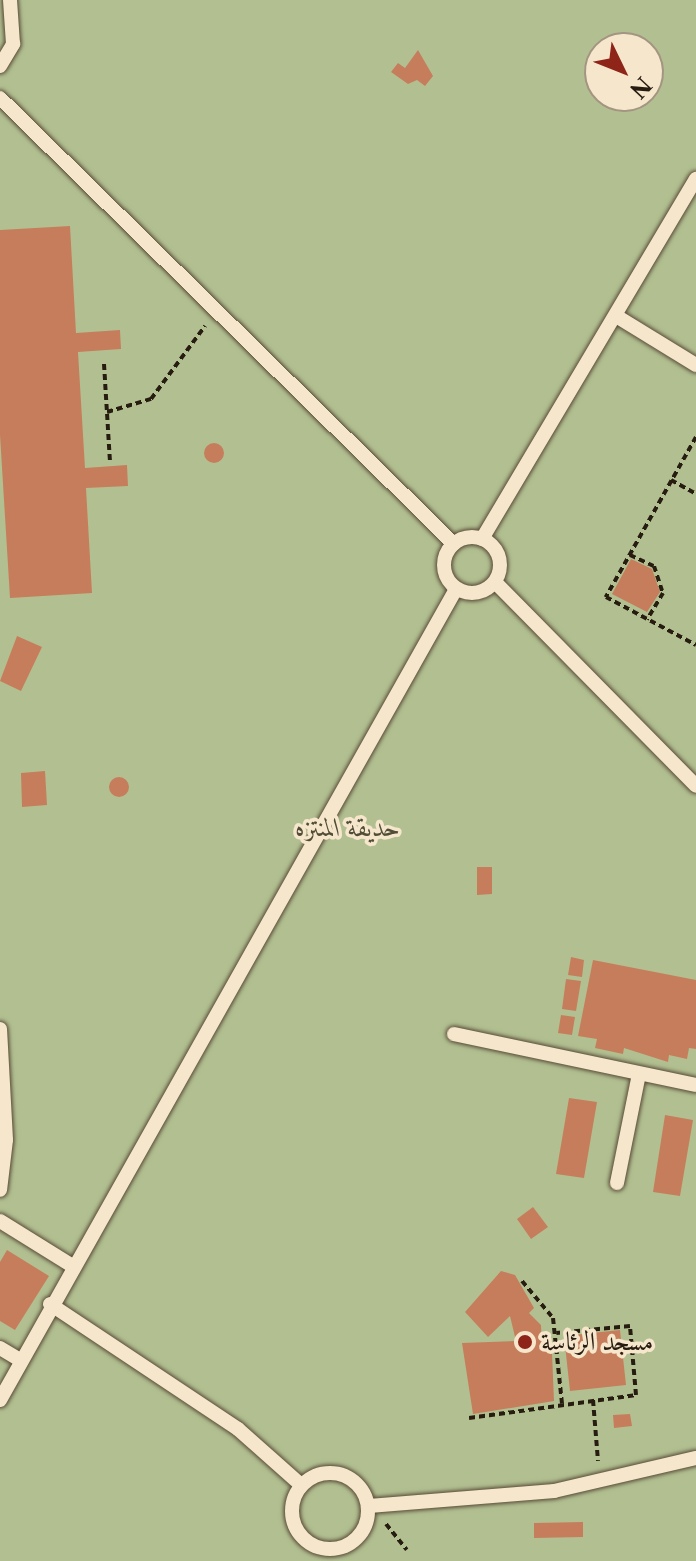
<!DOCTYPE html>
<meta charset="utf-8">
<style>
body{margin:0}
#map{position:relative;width:696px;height:1561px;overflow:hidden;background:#efd8b1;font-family:"Libre Caslon Text",Amiri,serif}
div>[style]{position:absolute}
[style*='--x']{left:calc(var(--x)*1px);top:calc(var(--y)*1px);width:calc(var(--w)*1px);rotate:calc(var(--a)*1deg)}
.green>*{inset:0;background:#b2c091}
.building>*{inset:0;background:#c67d5c}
.round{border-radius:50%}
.path>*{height:4px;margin-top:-2px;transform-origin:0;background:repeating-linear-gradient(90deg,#271c10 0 6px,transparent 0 10px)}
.roads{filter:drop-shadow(0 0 2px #594b38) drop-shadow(0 0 2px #594b38)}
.service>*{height:14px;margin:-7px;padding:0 7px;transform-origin:7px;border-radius:7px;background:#f5e6cc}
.service>.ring{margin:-7px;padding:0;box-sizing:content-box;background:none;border:14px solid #f5e6cc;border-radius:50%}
.dots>*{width:22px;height:22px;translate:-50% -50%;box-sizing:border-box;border:4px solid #f5e6cc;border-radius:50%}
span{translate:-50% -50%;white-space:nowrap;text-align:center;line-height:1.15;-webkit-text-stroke:7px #f5e6cc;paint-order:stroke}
.park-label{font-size:26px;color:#514d37;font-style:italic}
.poi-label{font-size:26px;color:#271c10}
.left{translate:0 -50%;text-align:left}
.north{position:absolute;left:584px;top:32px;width:80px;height:80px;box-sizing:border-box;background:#f5e6cc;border:2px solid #a39581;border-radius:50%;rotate:133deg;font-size:22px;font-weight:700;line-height:32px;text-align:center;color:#271c10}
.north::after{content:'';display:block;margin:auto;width:28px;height:36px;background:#8f2418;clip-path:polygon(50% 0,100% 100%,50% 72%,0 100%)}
</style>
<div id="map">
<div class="green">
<i style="clip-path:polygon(evenodd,0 0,696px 0,696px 1561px,0 1561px,0 0,600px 48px,648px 48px,648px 96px,600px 96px,600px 48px)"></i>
</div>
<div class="building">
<i style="clip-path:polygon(418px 50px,433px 76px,425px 86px,417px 80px,408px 84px,391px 72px,398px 63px,405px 68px)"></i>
<i style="clip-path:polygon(70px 226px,76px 333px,120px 330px,121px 349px,78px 352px,85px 468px,127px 465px,128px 486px,86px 488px,92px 593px,10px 598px,0 435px,0 230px)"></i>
<i class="round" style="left:204px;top:443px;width:20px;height:20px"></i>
<i style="clip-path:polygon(631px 559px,652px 569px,660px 592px,647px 612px,612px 594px)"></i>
<i style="clip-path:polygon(17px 636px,42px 647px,21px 691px,0 681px)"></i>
<i style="clip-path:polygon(45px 771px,47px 805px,22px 807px,21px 773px)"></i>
<i class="round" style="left:109px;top:777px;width:20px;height:20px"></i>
<i style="clip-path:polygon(477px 867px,492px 867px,492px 894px,477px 895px)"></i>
<i style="clip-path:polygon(571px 957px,584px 960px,582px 977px,568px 975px)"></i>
<i style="clip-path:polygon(593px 960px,696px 980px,696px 1049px,689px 1048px,687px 1059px,669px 1055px,668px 1062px,624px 1048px,623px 1054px,595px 1048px,597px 1039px,578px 1036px)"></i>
<i style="clip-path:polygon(566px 979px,581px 981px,576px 1011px,562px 1009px)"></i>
<i style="clip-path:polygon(561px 1015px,575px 1017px,572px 1035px,558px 1033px)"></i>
<i style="clip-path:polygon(569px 1098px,597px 1102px,584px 1178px,556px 1174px)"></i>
<i style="clip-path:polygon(665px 1115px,693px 1120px,680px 1196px,653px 1192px)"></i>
<i style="clip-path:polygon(533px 1207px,548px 1227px,531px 1239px,517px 1219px)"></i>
<i style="clip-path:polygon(7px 1250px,49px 1276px,15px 1330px,0 1321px,0 1262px)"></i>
<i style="clip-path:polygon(501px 1271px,515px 1275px,534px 1308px,529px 1313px,541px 1325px,542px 1347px,552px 1353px,554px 1401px,473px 1414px,462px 1343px,516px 1341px,510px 1316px,488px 1337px,465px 1312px)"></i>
<i style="clip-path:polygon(620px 1330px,626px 1385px,570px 1391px,564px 1336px)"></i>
<i style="clip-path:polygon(630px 1414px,632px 1426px,614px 1428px,613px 1415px)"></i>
<i style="clip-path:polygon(583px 1522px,583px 1537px,534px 1538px,534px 1523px)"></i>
</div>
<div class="path">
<i style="--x:104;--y:364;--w:98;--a:86.5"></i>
<i style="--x:107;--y:412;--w:46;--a:-16.5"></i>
<i style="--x:151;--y:399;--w:91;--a:-53.5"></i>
<i style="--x:696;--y:437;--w:184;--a:119.4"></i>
<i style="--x:606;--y:597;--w:102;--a:28.1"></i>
<i style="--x:671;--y:480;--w:29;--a:29"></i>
<i style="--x:630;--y:555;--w:26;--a:25"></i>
<i style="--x:654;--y:566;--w:28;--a:72"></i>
<i style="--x:663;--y:593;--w:31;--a:121"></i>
<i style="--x:522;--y:1281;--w:48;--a:50"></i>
<i style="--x:553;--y:1318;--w:86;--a:84"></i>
<i style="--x:593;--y:1400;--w:61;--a:85.3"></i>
<i style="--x:469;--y:1418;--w:169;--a:-7.8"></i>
<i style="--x:636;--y:1395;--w:69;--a:-95"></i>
<i style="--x:630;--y:1326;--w:74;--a:174.6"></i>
<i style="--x:386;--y:1524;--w:33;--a:51"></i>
</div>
<div class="roads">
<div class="service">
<i style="--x:0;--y:66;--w:26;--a:-59"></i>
<i style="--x:13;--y:44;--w:44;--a:-93.9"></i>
<i style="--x:0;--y:98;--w:636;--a:44.49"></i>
<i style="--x:616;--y:316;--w:94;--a:31.5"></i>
<i class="ring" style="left:444px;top:537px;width:42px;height:42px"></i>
<i style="--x:482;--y:539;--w:419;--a:-59.3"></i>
<i style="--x:495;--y:582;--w:286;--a:45.4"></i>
<i style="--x:0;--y:1029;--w:111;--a:86.9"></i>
<i style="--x:6;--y:1140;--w:50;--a:96.8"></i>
<i style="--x:454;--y:1034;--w:247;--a:11.9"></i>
<i style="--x:617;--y:1183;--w:111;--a:-78.6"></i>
<i style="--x:0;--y:1221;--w:84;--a:31.8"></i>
<i style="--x:50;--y:1304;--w:226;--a:33.6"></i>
<i style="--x:238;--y:1429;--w:84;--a:41.6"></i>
<i style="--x:0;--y:1348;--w:23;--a:31"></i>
<i style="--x:0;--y:1400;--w:930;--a:-60.65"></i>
<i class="ring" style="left:292px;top:1473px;width:62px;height:62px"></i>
<i style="--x:369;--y:1506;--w:186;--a:-4.6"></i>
<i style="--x:554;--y:1491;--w:146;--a:-13.1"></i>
</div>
</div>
<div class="dots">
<i style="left:525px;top:1342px;background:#8f2418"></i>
</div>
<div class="park-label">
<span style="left:348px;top:828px">حديقة المنتزه</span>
</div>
<div class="poi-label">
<span class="left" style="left:541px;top:1342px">مسجد الرئاسة</span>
</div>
<div class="north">N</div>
</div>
